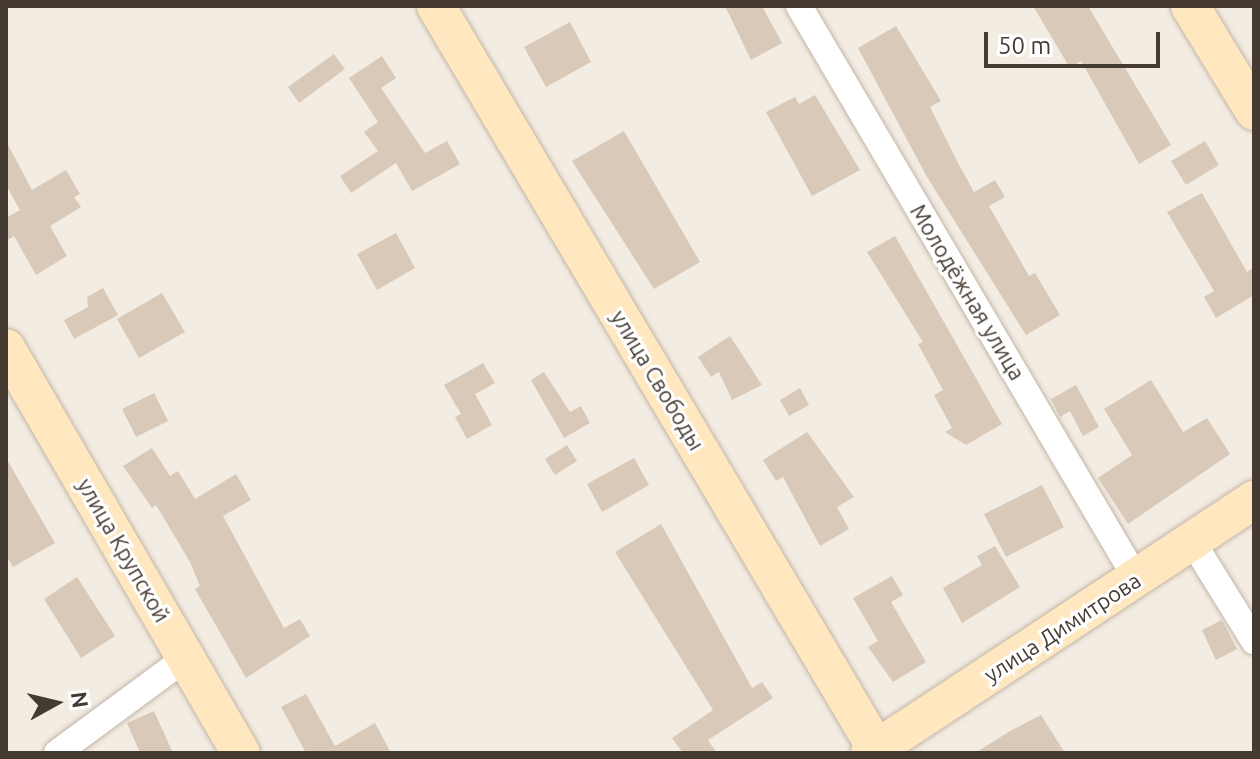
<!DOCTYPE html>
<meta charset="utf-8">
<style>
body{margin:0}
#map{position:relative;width:1260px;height:759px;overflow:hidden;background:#f3ece2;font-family:Ubuntu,sans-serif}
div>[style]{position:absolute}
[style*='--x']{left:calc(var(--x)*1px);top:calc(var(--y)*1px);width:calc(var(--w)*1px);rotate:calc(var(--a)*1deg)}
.building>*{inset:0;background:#d9c9b9}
.roads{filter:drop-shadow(0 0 2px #c2b5a6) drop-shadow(0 0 2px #c2b5a6)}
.street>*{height:26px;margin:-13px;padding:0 13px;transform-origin:13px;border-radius:13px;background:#fff}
.secondary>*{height:38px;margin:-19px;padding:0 19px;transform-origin:19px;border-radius:19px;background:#ffe8c0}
span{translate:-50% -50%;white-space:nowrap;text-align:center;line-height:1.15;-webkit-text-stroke:6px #fff;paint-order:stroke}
.street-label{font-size:22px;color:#453b32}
.frame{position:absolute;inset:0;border:8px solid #453b32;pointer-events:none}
.north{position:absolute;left:16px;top:663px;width:80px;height:80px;-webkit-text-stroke:6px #fff;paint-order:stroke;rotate:82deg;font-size:22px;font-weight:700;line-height:32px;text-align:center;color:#453b32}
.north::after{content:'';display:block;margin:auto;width:28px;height:36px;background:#453b32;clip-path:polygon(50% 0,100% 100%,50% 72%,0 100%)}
.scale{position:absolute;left:984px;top:32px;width:176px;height:36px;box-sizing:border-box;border:4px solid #453b32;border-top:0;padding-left:10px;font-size:24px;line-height:28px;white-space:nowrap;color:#453b32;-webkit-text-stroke:6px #fff;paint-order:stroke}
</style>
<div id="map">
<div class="building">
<i style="clip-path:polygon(725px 6px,762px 6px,782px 43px,751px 60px)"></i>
<i style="clip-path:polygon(1033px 6px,1088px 6px,1171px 145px,1139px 164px,1081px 61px,1070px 68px)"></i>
<i style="clip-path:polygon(570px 22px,591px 62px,546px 87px,524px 47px)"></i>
<i style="clip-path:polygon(896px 26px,941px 101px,930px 107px,957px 161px,974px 192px,995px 180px,1005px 197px,989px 206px,1029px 276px,1035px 273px,1060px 315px,1026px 335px,927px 177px,858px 48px)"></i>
<i style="clip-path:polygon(334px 54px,345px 69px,299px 103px,288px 87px)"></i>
<i style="clip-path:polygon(382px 56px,396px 78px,381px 88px,425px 153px,447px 141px,460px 164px,412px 191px,396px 163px,351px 193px,340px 176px,378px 151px,364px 132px,378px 122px,349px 78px)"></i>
<i style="clip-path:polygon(815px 95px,860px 170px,812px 196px,766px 112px,795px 97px,799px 104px)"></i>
<i style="clip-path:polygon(624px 131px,700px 262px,654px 289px,572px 161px)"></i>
<i style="clip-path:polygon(6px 141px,32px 190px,66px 170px,80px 194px,74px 197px,81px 207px,50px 226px,67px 256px,36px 275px,14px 236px,6px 241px,6px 218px,20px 210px,6px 185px)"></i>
<i style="clip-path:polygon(1205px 141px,1219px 165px,1186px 185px,1171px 161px)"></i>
<i style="clip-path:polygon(1202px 193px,1247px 272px,1254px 267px,1254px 295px,1216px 318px,1204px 297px,1214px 291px,1167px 212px)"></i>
<i style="clip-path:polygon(396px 233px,415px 268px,377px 290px,357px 254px)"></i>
<i style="clip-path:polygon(895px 236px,1002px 424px,966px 445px,945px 432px,952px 428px,934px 395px,943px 390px,918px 344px,923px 342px,867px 252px)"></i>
<i style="clip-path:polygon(103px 288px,118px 315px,74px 339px,64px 320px,88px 307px,87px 297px)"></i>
<i style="clip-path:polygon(162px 293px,185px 332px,139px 358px,117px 319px)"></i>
<i style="clip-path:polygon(730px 336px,762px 385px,732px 400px,719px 372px,711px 377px,698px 357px)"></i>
<i style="clip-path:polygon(483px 363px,495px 383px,475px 394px,492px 425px,467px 439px,455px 417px,461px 414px,444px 385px)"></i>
<i style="clip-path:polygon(544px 372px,570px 412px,581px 406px,590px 423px,564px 438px,531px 380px)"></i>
<i style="clip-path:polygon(1151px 380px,1183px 432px,1207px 418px,1230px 454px,1128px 524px,1098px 478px,1132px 455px,1104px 409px)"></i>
<i style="clip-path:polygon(1076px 385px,1099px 427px,1083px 436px,1070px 411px,1060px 417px,1051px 399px)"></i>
<i style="clip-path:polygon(800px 388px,809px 405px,789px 416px,780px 400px)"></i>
<i style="clip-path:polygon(154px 393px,168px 421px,136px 437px,122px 409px)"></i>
<i style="clip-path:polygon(807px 432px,854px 497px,837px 507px,849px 529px,820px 546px,783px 477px,776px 481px,763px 460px)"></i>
<i style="clip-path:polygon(567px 445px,577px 461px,555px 475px,545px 459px)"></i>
<i style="clip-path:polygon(152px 448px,170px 476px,178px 471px,195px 499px,236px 474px,251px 500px,223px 516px,284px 628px,300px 619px,310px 636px,246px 678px,195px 589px,200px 586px,190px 562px,156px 505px,152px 508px,123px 466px)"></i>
<i style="clip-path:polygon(6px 458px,55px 543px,13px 567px,6px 555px)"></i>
<i style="clip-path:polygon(634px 458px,649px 485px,602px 512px,587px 484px)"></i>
<i style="clip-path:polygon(1042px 485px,1064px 527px,1006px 557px,984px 514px)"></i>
<i style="clip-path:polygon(661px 524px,752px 688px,762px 682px,773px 698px,708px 740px,717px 753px,683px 753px,672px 738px,713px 710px,615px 552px)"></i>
<i style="clip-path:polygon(995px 546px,1020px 587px,962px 623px,943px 588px,982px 565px,977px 556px)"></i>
<i style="clip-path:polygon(892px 576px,903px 595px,891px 602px,926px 662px,893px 682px,868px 647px,878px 641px,853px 598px)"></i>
<i style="clip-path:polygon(77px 577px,115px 636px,81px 658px,44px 599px)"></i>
<i style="clip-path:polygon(1222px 620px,1237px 649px,1216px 660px,1202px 630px)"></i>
<i style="clip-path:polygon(306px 694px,335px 746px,375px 723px,391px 753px,306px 753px,281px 707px)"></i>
<i style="clip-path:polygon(154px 711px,173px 753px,140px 753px,127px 723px)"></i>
<i style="clip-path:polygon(1041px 715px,1065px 753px,975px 753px,1010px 731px)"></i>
</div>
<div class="roads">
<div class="street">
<i style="--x:799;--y:6;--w:664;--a:59.5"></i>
<i style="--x:1192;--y:541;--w:118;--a:58.2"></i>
<i style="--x:57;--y:753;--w:160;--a:-36.4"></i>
</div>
<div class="secondary">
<i style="--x:436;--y:6;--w:868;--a:59.33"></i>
<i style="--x:1190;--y:6;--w:123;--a:58.6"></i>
<i style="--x:6;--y:348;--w:468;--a:59.9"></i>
<i style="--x:870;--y:753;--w:460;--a:-33.4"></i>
</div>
</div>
<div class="street-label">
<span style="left:968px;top:292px;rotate:59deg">Молодёжная улица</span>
<span style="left:658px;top:380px;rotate:59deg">улица Свободы</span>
<span style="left:124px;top:550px;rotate:60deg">улица Крупской</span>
<span style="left:1062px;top:627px;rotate:-33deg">улица Димитрова</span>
</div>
<div class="frame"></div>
<div class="north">N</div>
<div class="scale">50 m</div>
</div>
